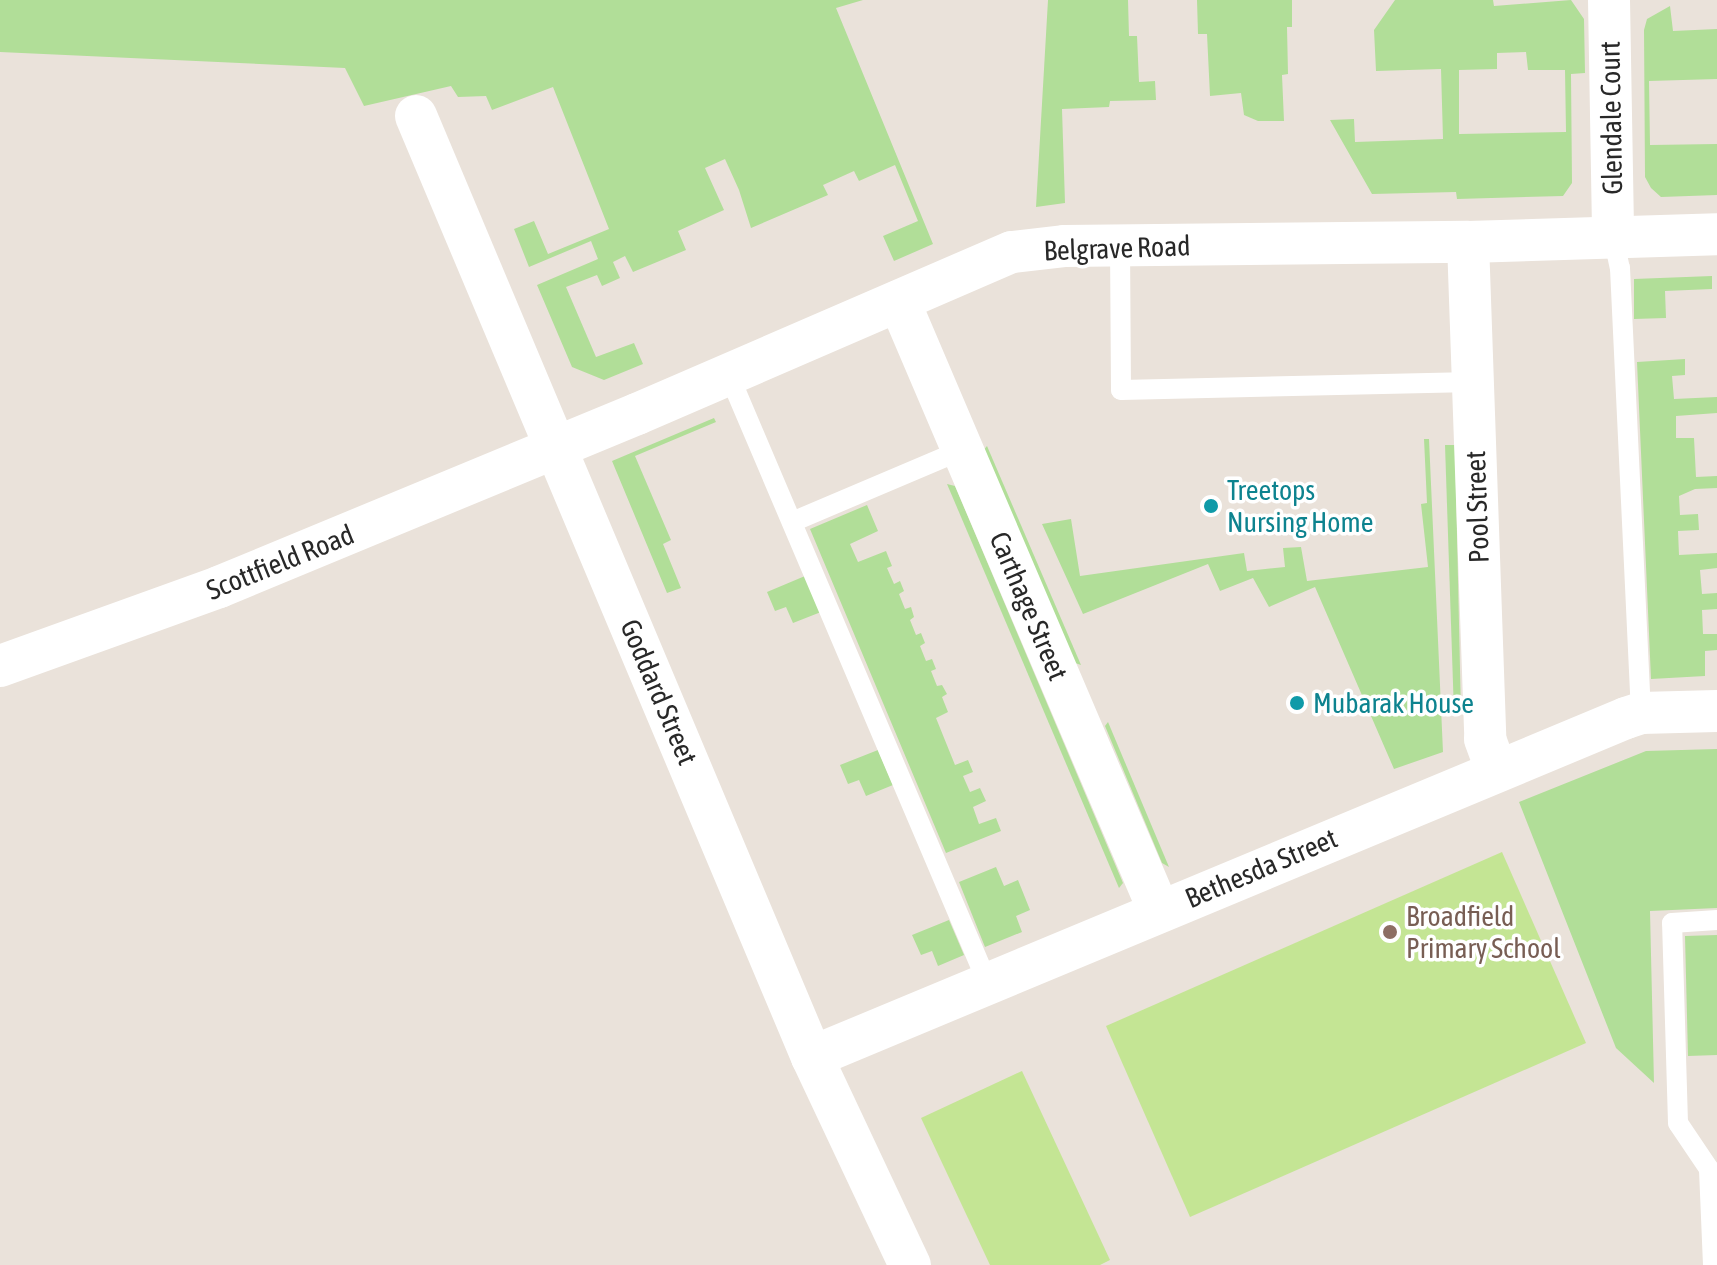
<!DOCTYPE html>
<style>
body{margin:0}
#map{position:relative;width:1717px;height:1265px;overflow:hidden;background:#eae2da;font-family:"Asap Condensed",sans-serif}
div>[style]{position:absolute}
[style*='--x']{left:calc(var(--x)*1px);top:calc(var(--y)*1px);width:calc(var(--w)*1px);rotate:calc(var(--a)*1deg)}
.green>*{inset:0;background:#b1de98}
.pitch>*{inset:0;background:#c4e594}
.service>*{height:20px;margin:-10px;padding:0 10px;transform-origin:10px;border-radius:10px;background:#fff}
.minor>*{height:42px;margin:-21px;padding:0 21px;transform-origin:21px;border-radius:21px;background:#fff}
.dots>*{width:22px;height:22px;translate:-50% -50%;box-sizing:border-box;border:4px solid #fff;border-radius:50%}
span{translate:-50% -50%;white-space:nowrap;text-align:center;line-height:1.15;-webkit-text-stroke:7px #fff;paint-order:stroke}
.street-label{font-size:28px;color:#282828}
.culture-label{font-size:28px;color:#0d838f}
.left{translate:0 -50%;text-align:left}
.education-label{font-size:28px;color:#785e54}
</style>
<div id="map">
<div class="green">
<i style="clip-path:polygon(0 0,863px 0,836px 8px,933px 244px,894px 261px,883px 236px,918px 221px,895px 165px,859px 181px,854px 171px,823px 185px,828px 195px,751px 228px,739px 190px,725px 159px,705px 168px,724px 210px,678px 231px,686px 250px,633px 272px,625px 256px,613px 262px,620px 278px,602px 286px,597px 275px,566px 287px,596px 357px,634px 343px,643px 364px,604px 380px,572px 367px,537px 285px,598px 259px,591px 241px,529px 267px,514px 229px,534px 221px,548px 254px,609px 229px,553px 87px,492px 110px,486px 96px,458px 97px,451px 86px,364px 106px,345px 68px,0 52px)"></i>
<i style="clip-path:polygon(1048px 0,1128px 0,1129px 36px,1137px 36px,1139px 82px,1155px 81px,1156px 100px,1110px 101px,1109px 107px,1062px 109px,1065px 203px,1036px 207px)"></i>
<i style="clip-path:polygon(1197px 0,1292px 0,1292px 27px,1287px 27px,1288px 74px,1282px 75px,1284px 121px,1258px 121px,1244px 115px,1241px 93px,1210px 96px,1207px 34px,1198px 34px)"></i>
<i style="clip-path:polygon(evenodd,1395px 0,1493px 0,1494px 6px,1571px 0,1584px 19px,1585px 73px,1571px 74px,1572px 183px,1563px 196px,1457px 199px,1456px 192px,1372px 194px,1330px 120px,1354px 119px,1355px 142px,1443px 139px,1441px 69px,1376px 71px,1374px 30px,1395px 0,1526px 52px,1528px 70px,1565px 70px,1566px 132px,1459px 134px,1459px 70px,1497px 69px,1497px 53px,1526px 52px)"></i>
<i style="clip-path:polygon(1670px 6px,1673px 31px,1717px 29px,1717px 79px,1649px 81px,1650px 145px,1717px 144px,1717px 195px,1661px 197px,1651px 188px,1645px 177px,1644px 30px,1647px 19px)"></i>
<i style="clip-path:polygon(1712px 276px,1712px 289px,1665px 291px,1666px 318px,1634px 319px,1634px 279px)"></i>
<i style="clip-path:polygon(1685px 359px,1685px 375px,1672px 376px,1674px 399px,1717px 397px,1717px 413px,1676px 416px,1676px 438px,1694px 438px,1696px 477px,1717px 476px,1717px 488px,1695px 489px,1679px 496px,1680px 515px,1698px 514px,1699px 530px,1678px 531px,1679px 555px,1717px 553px,1717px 568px,1700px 570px,1702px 594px,1717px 593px,1717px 609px,1702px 610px,1703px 634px,1717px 634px,1717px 650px,1705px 651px,1705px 676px,1651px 679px,1637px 362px)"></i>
<i style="clip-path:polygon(714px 418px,716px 422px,635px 456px,671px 540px,663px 544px,681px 588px,667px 593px,612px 461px)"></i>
<i style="clip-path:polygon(1424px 439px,1429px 439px,1443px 752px,1394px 769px,1315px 587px,1269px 607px,1253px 578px,1220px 591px,1208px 564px,1083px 614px,1042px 524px,1071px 519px,1080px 576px,1244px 553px,1247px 571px,1285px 567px,1283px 548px,1301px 547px,1307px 581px,1428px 567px,1421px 504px,1427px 503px)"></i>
<i style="clip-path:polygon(1445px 445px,1455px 445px,1461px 713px,1454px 713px)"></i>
<i style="clip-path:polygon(987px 446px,1081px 665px,1072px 662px,981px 453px)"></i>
<i style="clip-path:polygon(947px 484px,955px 486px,1123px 883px,1119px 888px)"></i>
<i style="clip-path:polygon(867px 505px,878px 531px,850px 544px,858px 562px,886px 551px,892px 566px,887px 568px,894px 584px,900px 581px,904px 591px,899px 594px,905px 609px,911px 607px,914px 617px,910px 620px,916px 635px,921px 633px,925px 643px,920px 646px,926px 661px,932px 659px,936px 669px,931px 671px,937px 686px,942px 685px,947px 694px,942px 697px,948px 712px,936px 718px,955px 765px,968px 760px,973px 772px,963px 776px,970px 792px,980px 788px,986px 801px,973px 807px,979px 824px,996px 818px,1001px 831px,946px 853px,810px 529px)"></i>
<i style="clip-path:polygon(805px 576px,821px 612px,793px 623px,786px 607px,775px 611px,767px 592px)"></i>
<i style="clip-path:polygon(1108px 722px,1169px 867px,1162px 863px,1105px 726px)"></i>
<i style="clip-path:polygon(1717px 749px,1717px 908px,1650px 911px,1654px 1083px,1616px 1048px,1519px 802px,1646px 751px)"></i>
<i style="clip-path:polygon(878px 750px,893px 785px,866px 796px,859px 780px,848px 784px,840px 765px)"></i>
<i style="clip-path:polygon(996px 867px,1004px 886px,1018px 880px,1030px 910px,1016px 916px,1022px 932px,985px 947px,959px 882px)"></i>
<i style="clip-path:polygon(949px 920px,964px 955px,938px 966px,932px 951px,921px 955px,912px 935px)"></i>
<i style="clip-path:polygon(1717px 935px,1717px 1055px,1688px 1056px,1685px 936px)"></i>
</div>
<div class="pitch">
<i style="clip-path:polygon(1502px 852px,1586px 1043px,1190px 1217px,1106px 1026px)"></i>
<i style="clip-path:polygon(1022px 1071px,1110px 1260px,1100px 1265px,990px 1265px,921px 1118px)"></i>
</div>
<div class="service">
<i style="--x:1613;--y:236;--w:33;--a:78"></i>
<i style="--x:1620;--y:268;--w:445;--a:87.3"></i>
<i style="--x:1120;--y:245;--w:145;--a:89.6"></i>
<i style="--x:1121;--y:390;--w:352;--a:-1.3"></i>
<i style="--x:729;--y:375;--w:662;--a:66.96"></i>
<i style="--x:792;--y:522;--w:185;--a:-23"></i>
<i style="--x:1713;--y:1265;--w:96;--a:-92.4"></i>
<i style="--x:1709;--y:1169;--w:55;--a:-124"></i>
<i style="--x:1678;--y:1123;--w:200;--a:-91.7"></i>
<i style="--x:1672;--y:923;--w:45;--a:-3.8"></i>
</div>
<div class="minor">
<i style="--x:1609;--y:0;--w:236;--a:89"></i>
<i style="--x:416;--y:116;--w:1021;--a:67.18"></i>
<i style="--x:812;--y:1057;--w:230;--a:64.8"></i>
<i style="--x:1468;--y:242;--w:497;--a:88"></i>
<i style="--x:1485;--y:739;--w:33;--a:70"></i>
<i style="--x:899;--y:301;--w:663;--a:66.91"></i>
<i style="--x:0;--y:666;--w:233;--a:-19.8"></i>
<i style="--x:219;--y:587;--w:452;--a:-22.5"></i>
<i style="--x:637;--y:414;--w:408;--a:-23.4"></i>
<i style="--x:1012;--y:252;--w:52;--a:-6.6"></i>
<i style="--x:1064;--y:246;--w:404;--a:-0.6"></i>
<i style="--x:1468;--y:242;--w:249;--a:-1.8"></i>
<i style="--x:812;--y:1057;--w:882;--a:-22.61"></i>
<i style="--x:1626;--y:718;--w:16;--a:-18"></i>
<i style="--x:1641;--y:713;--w:76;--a:-1.5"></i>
</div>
<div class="dots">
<i style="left:1211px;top:506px;background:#0f9aa8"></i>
<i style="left:1297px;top:703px;background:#0f9aa8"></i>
<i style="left:1390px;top:932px;background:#8d6e63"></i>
</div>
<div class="street-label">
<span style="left:1611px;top:118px;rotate:-91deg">Glendale Court</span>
<span style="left:1117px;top:248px;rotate:-2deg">Belgrave Road</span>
<span style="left:1477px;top:507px;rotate:-92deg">Pool Street</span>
<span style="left:280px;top:562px;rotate:-22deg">Scottfield Road</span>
<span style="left:1029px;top:606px;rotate:67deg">Carthage Street</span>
<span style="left:659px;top:692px;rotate:67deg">Goddard Street</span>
<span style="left:1261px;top:868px;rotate:-23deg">Bethesda Street</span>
</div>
<div class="culture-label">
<span class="left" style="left:1227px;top:506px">Treetops<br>Nursing Home</span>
<span class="left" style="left:1313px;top:703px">Mubarak House</span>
</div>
<div class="education-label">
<span class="left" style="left:1406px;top:932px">Broadfield<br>Primary School</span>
</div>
</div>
